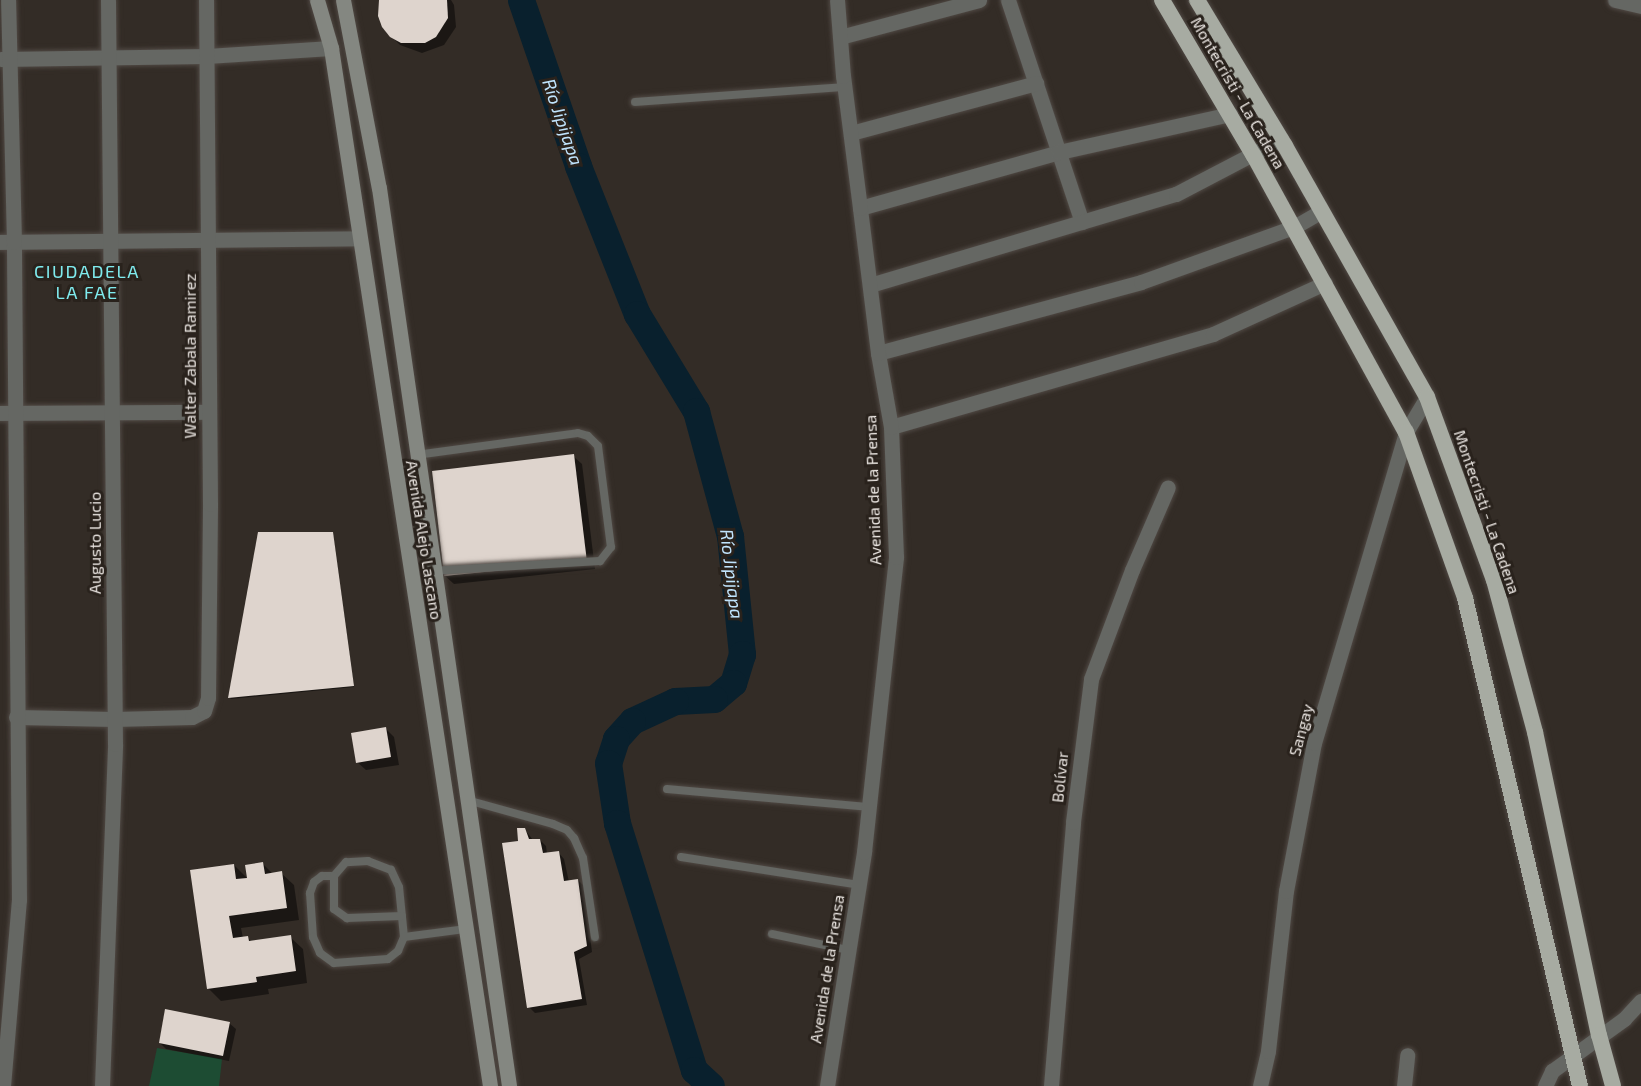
<!DOCTYPE html>
<meta charset="utf-8">
<style>
body{margin:0}
#map{position:relative;width:1641px;height:1086px;overflow:hidden;background:#332c26;font-family:"Exo 2",sans-serif}
div>[style]{position:absolute}
[style*='--x']{left:calc(var(--x)*1px);top:calc(var(--y)*1px);width:calc(var(--w)*1px);rotate:calc(var(--a)*1deg)}
.green>*{inset:0;background:#1d4c33}
.shadow>*{inset:0;background:#0007}
.river>*{height:27px;margin:-13.5px;padding:0 13.5px;transform-origin:13.5px;border-radius:13.5px;background:#09202d}
.building>*{inset:0;background:#ded4cd}
.roads{filter:drop-shadow(0 0 2px #504944) drop-shadow(0 0 2px #504944)}
.service>*{height:8px;margin:-4px;padding:0 4px;transform-origin:4px;border-radius:4px;background:#656763}
.minor>*{height:15px;margin:-7.5px;padding:0 7.5px;transform-origin:7.5px;border-radius:7.5px;background:#656763}
.secondary>*{height:15px;margin:-7.5px;padding:0 7.5px;transform-origin:7.5px;border-radius:7.5px;background:#848781}
.trunk>*{height:16px;margin:-8px;padding:0 8px;transform-origin:8px;border-radius:8px;background:#a7aba2}
span{translate:-50% -50%;white-space:nowrap;text-align:center;line-height:1.15;-webkit-text-stroke:6px #29221c;paint-order:stroke}
.street-label{font-size:16px;color:#e9e4e0}
.water-label{font-size:18px;color:#c0e4fd;font-style:italic}
.neighbourhood-label{font-size:18px;color:#7febee;letter-spacing:1.5px}
</style>
<div id="map">
<div class="green">
<i style="clip-path:polygon(157px 1048px,222px 1059px,219px 1086px,149px 1086px)"></i>
</div>
<div class="shadow">
<i style="clip-path:polygon(382px 0,451px 0,454px 5px,456px 27px,444px 45px,422px 53px,400px 45px,391px 36px)"></i>
<i style="clip-path:polygon(573px 456px,582px 464px,595px 569px,454px 584px,445px 576px)"></i>
<i style="clip-path:polygon(333px 534px,354px 687px,231px 699px,230px 698px)"></i>
<i style="clip-path:polygon(386px 729px,394px 737px,399px 765px,366px 770px,357px 762px)"></i>
<i style="clip-path:polygon(525px 830px,533px 840px,540px 840px,546px 846px,547px 854px,558px 852px,564px 859px,569px 882px,578px 880px,584px 886px,592px 952px,579px 959px,587px 1005px,535px 1013px,529px 1007px,520px 842px)"></i>
<i style="clip-path:polygon(263px 864px,273px 874px,281px 873px,294px 885px,299px 920px,241px 928px,243px 938px,247px 937px,252px 942px,290px 937px,303px 949px,307px 983px,268px 989px,269px 994px,221px 1001px,208px 988px,234px 865px,249px 880px)"></i>
<i style="clip-path:polygon(229px 1023px,236px 1029px,229px 1061px,166px 1049px,160px 1043px)"></i>
</div>
<div class="river">
<i style="--x:521;--y:0;--w:176;--a:71"></i>
<i style="--x:578;--y:166;--w:159;--a:68.3"></i>
<i style="--x:637;--y:314;--w:114;--a:58.7"></i>
<i style="--x:696;--y:411;--w:130;--a:74.8"></i>
<i style="--x:730;--y:536;--w:119;--a:84.2"></i>
<i style="--x:742;--y:654;--w:30;--a:107"></i>
<i style="--x:733;--y:683;--w:25;--a:140"></i>
<i style="--x:714;--y:699;--w:39;--a:177"></i>
<i style="--x:675;--y:701;--w:47;--a:155.1"></i>
<i style="--x:632;--y:721;--w:24;--a:132"></i>
<i style="--x:616;--y:739;--w:25;--a:108"></i>
<i style="--x:608;--y:763;--w:61;--a:81.5"></i>
<i style="--x:617;--y:823;--w:259;--a:72.7"></i>
<i style="--x:694;--y:1070;--w:23;--a:43"></i>
</div>
<div class="building">
<i style="clip-path:polygon(379px 0,447px 0,448px 18px,436px 37px,425px 43px,401px 43px,390px 37px,382px 27px,378px 16px)"></i>
<i style="clip-path:polygon(574px 454px,587px 562px,444px 576px,432px 471px)"></i>
<i style="clip-path:polygon(258px 532px,333px 532px,354px 686px,228px 698px)"></i>
<i style="clip-path:polygon(386px 727px,391px 757px,356px 763px,351px 733px)"></i>
<i style="clip-path:polygon(517px 828px,525px 828px,529px 839px,540px 839px,543px 853px,559px 851px,564px 881px,578px 879px,587px 946px,574px 952px,582px 999px,527px 1008px,502px 843px,518px 841px)"></i>
<i style="clip-path:polygon(263px 862px,265px 874px,282px 871px,287px 908px,229px 916px,233px 938px,248px 936px,249px 941px,291px 935px,296px 971px,256px 977px,257px 982px,207px 989px,190px 870px,234px 864px,236px 879px,247px 878px,245px 865px)"></i>
<i style="clip-path:polygon(165px 1009px,230px 1022px,223px 1056px,159px 1043px)"></i>
</div>
<div class="roads">
<div class="service">
<i style="--x:635;--y:102;--w:211;--a:-4.1"></i>
<i style="--x:416;--y:455;--w:163;--a:-7.7"></i>
<i style="--x:578;--y:433;--w:10;--a:17"></i>
<i style="--x:588;--y:436;--w:14;--a:45"></i>
<i style="--x:598;--y:446;--w:102;--a:82.7"></i>
<i style="--x:611;--y:547;--w:18;--a:128"></i>
<i style="--x:600;--y:561;--w:166;--a:176.6"></i>
<i style="--x:667;--y:789;--w:204;--a:5.1"></i>
<i style="--x:467;--y:800;--w:89;--a:15.6"></i>
<i style="--x:553;--y:824;--w:15;--a:23"></i>
<i style="--x:567;--y:830;--w:11;--a:49"></i>
<i style="--x:574;--y:838;--w:22;--a:66"></i>
<i style="--x:583;--y:858;--w:80;--a:81.4"></i>
<i style="--x:681;--y:857;--w:180;--a:8.9"></i>
<i style="--x:334;--y:876;--w:12;--a:180"></i>
<i style="--x:322;--y:876;--w:10;--a:143"></i>
<i style="--x:314;--y:882;--w:12;--a:110"></i>
<i style="--x:310;--y:893;--w:44;--a:86.1"></i>
<i style="--x:313;--y:937;--w:17;--a:66"></i>
<i style="--x:320;--y:953;--w:17;--a:36"></i>
<i style="--x:334;--y:963;--w:54;--a:-4.2"></i>
<i style="--x:388;--y:959;--w:13;--a:-39"></i>
<i style="--x:398;--y:951;--w:15;--a:-67"></i>
<i style="--x:404;--y:937;--w:50;--a:-95.7"></i>
<i style="--x:399;--y:887;--w:19;--a:-115"></i>
<i style="--x:391;--y:870;--w:25;--a:-159"></i>
<i style="--x:368;--y:861;--w:22;--a:177"></i>
<i style="--x:346;--y:862;--w:18;--a:131"></i>
<i style="--x:334;--y:876;--w:33;--a:90"></i>
<i style="--x:334;--y:909;--w:16;--a:35"></i>
<i style="--x:347;--y:918;--w:55;--a:-2.1"></i>
<i style="--x:772;--y:934;--w:78;--a:11.9"></i>
<i style="--x:404;--y:937;--w:63;--a:-7.4"></i>
</div>
<div class="minor">
<i style="--x:1008;--y:0;--w:234;--a:71.6"></i>
<i style="--x:1615;--y:0;--w:27;--a:13"></i>
<i style="--x:840;--y:37;--w:144;--a:-14.9"></i>
<i style="--x:1;--y:59;--w:206;--a:-0.8"></i>
<i style="--x:207;--y:56;--w:124;--a:-3.7"></i>
<i style="--x:851;--y:133;--w:192;--a:-15.1"></i>
<i style="--x:860;--y:208;--w:207;--a:-15.7"></i>
<i style="--x:1059;--y:152;--w:175;--a:-12.5"></i>
<i style="--x:0;--y:242;--w:359;--a:-0.6"></i>
<i style="--x:870;--y:285;--w:319;--a:-16.6"></i>
<i style="--x:1176;--y:194;--w:119;--a:-27.6"></i>
<i style="--x:878;--y:353;--w:272;--a:-15.1"></i>
<i style="--x:1141;--y:282;--w:163;--a:-19.8"></i>
<i style="--x:1294;--y:227;--w:32;--a:-30"></i>
<i style="--x:0;--y:413;--w:208;--a:-0.3"></i>
<i style="--x:891;--y:427;--w:335;--a:-16.1"></i>
<i style="--x:1213;--y:334;--w:123;--a:-24.5"></i>
<i style="--x:16;--y:717;--w:98;--a:1.2"></i>
<i style="--x:114;--y:719;--w:78;--a:-1.5"></i>
<i style="--x:192;--y:717;--w:13;--a:-27"></i>
<i style="--x:204;--y:711;--w:14;--a:-73"></i>
<i style="--x:208;--y:698;--w:194;--a:-89.4"></i>
<i style="--x:210;--y:504;--w:504;--a:-90.45"></i>
<i style="--x:3;--y:1086;--w:187;--a:-85.1"></i>
<i style="--x:19;--y:900;--w:658;--a:-90.44"></i>
<i style="--x:14;--y:242;--w:242;--a:-91.4"></i>
<i style="--x:102;--y:1086;--w:342;--a:-87.8"></i>
<i style="--x:115;--y:744;--w:744;--a:-90.54"></i>
<i style="--x:827;--y:1086;--w:237;--a:-81"></i>
<i style="--x:864;--y:852;--w:297;--a:-83.8"></i>
<i style="--x:896;--y:557;--w:130;--a:-92.2"></i>
<i style="--x:891;--y:427;--w:75;--a:-100"></i>
<i style="--x:878;--y:353;--w:146;--a:-97.1"></i>
<i style="--x:860;--y:208;--w:133;--a:-97.3"></i>
<i style="--x:843;--y:76;--w:76;--a:-94.5"></i>
<i style="--x:1051;--y:1086;--w:265;--a:-85.2"></i>
<i style="--x:1073;--y:822;--w:144;--a:-82.8"></i>
<i style="--x:1091;--y:679;--w:116;--a:-69.4"></i>
<i style="--x:1132;--y:570;--w:90;--a:-66.6"></i>
<i style="--x:1260;--y:1086;--w:36;--a:-77"></i>
<i style="--x:1268;--y:1051;--w:161;--a:-83.6"></i>
<i style="--x:1286;--y:891;--w:151;--a:-79.3"></i>
<i style="--x:1314;--y:743;--w:324;--a:-73.5"></i>
<i style="--x:1406;--y:432;--w:41;--a:-59"></i>
<i style="--x:1404;--y:1086;--w:31;--a:-84"></i>
<i style="--x:1545;--y:1086;--w:17;--a:-65"></i>
<i style="--x:1552;--y:1071;--w:89;--a:-35.8"></i>
<i style="--x:1624;--y:1019;--w:25;--a:-47"></i>
</div>
<div class="secondary">
<i style="--x:317;--y:0;--w:50;--a:73.7"></i>
<i style="--x:331;--y:48;--w:1050;--a:81.29"></i>
<i style="--x:343;--y:0;--w:191;--a:79.2"></i>
<i style="--x:379;--y:188;--w:907;--a:81.76"></i>
</div>
<div class="trunk">
<i style="--x:1162;--y:0;--w:181;--a:59.5"></i>
<i style="--x:1254;--y:156;--w:315;--a:61.2"></i>
<i style="--x:1406;--y:432;--w:176;--a:70.4"></i>
<i style="--x:1465;--y:598;--w:501;--a:76.74"></i>
<i style="--x:1197;--y:0;--w:170;--a:58.9"></i>
<i style="--x:1285;--y:146;--w:288;--a:60.5"></i>
<i style="--x:1427;--y:397;--w:195;--a:69.9"></i>
<i style="--x:1494;--y:580;--w:157;--a:74.9"></i>
<i style="--x:1535;--y:732;--w:310;--a:78.1"></i>
<i style="--x:1599;--y:1035;--w:53;--a:74.6"></i>
</div>
</div>
<div class="street-label">
<span style="left:1238px;top:93px;rotate:60deg">Montecristi - La Cadena</span>
<span style="left:190px;top:356px;rotate:-90deg">Walter Zabala Ramirez</span>
<span style="left:873px;top:490px;rotate:-92deg">Avenida de la Prensa</span>
<span style="left:1487px;top:512px;rotate:71deg">Montecristi - La Cadena</span>
<span style="left:424px;top:540px;rotate:81deg">Avenida Alejo Lascano</span>
<span style="left:95px;top:543px;rotate:-90deg">Augusto Lucio</span>
<span style="left:1301px;top:730px;rotate:-75deg">Sangay</span>
<span style="left:1060px;top:777px;rotate:-84deg">Bolívar</span>
<span style="left:827px;top:969px;rotate:-81deg">Avenida de la Prensa</span>
</div>
<div class="water-label">
<span style="left:563px;top:122px;rotate:71deg">Río Jipijapa</span>
<span style="left:732px;top:574px;rotate:83deg">Río Jipijapa</span>
</div>
<div class="neighbourhood-label">
<span style="left:87px;top:282px">CIUDADELA<br>LA FAE</span>
</div>
</div>
